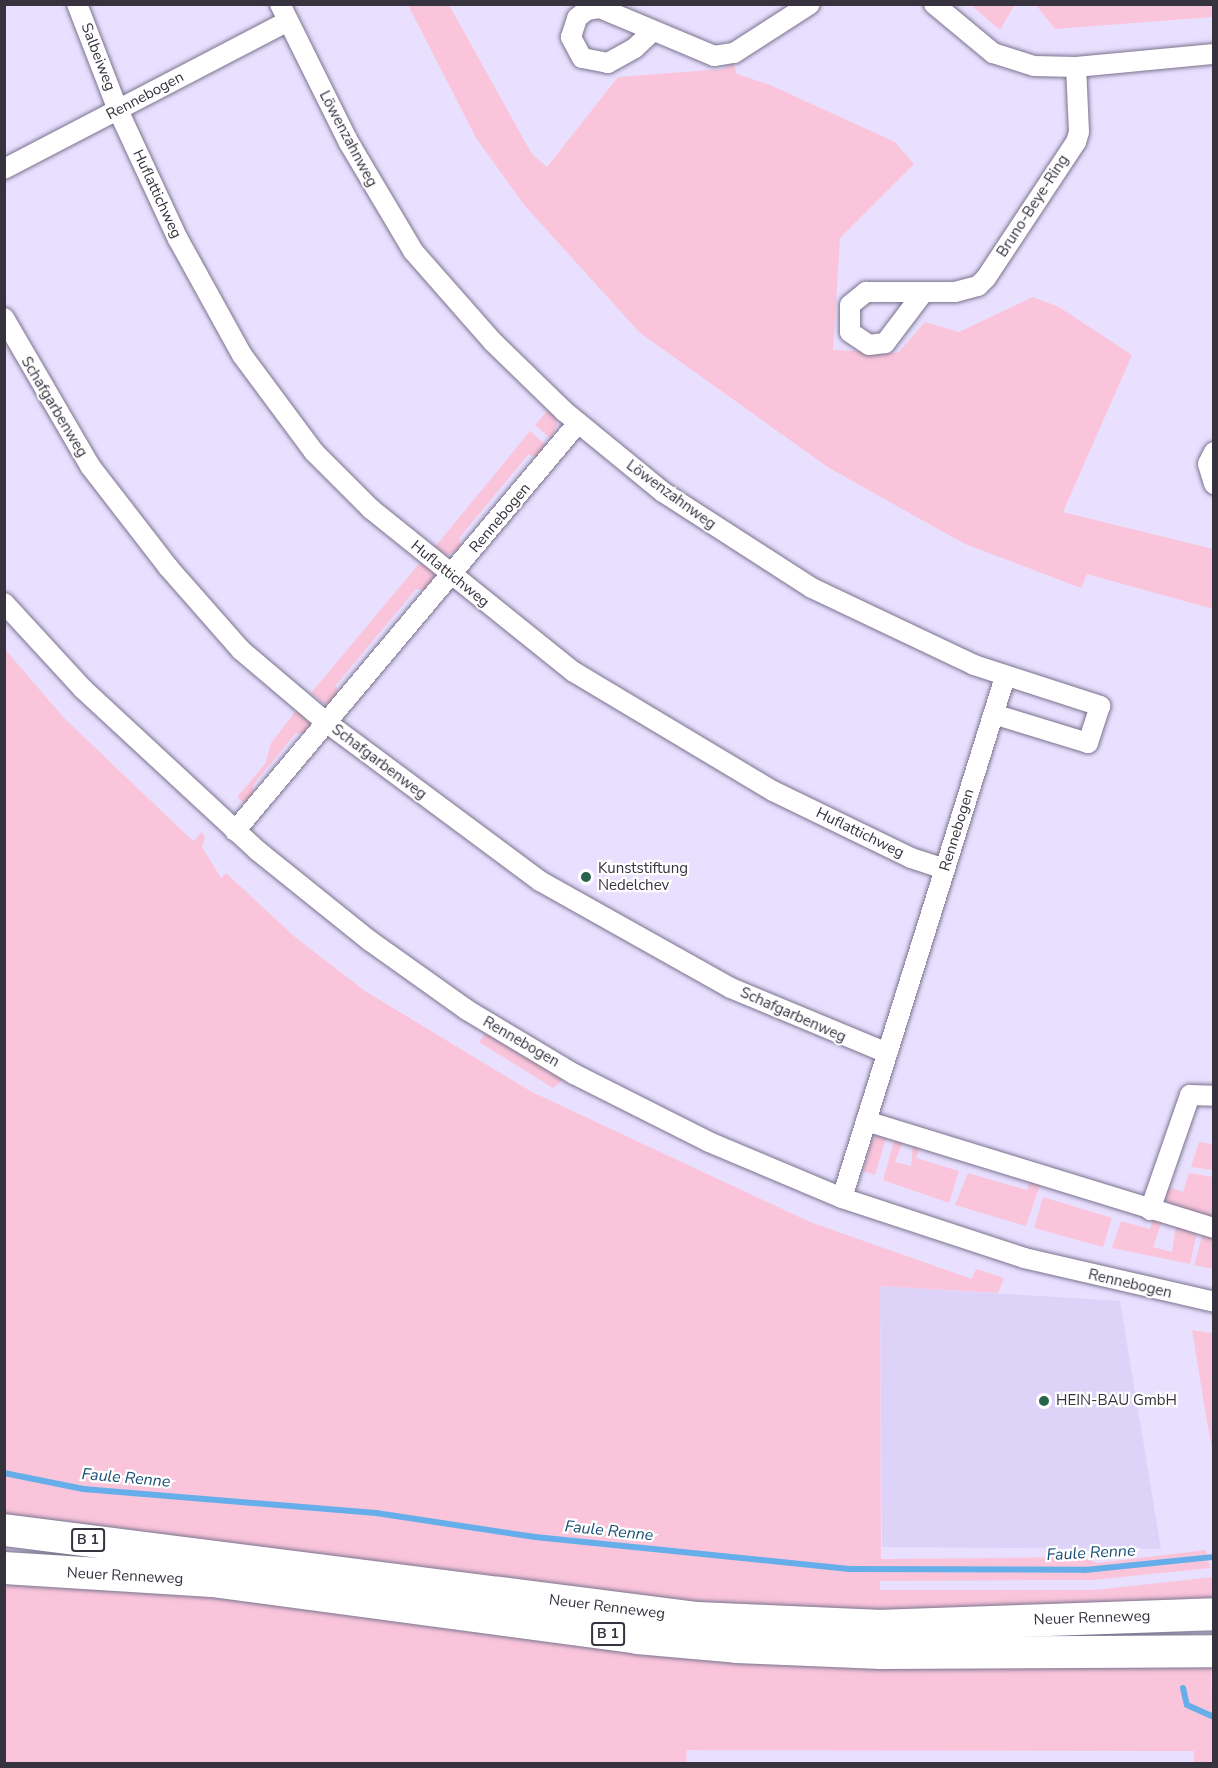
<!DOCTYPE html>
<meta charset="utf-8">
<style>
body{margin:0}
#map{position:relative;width:1218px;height:1768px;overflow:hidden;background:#e9e0ff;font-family:"Nunito Sans",sans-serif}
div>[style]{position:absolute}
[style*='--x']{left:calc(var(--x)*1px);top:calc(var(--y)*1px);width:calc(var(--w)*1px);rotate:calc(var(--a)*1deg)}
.built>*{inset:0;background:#ddd2f8}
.green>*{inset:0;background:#fac5db}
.stream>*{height:6px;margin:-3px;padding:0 3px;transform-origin:3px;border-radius:3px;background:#65aee9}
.roads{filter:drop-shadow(0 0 2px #7a738e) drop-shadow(0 0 2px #7a738e)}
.street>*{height:20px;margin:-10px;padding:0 10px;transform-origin:10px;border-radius:10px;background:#fff}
.primary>*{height:32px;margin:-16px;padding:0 16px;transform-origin:16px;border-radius:16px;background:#fff}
.dots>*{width:16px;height:16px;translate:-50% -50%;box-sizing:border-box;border:3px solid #fff;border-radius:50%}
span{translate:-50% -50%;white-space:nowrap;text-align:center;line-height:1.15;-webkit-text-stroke:4.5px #fff;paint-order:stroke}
.shield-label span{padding:2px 4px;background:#fff;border:2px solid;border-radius:4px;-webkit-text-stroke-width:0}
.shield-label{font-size:14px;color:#36323e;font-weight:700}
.street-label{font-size:15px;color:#36323e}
.poi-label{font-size:15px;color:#36323e}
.left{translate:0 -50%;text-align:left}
.water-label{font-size:16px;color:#194f76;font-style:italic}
.frame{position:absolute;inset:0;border:6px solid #36323e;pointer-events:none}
</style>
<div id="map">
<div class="built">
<i style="clip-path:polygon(880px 1286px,1120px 1301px,1161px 1549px,882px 1547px)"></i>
</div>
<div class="green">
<i style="clip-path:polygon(1015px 4px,1000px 30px,971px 5px,971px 4px)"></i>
<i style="clip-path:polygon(408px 5px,449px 5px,532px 154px,547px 167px,618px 77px,723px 69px,733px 63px,737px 74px,770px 85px,895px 142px,914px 164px,840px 238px,833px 350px,898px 353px,925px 322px,959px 332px,1033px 297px,1059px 307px,1132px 355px,1063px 512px,1213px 549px,1213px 609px,1087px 574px,1081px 588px,965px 544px,829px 468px,640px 333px,525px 206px,476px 138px)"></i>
<i style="clip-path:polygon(1036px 5px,1213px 5px,1213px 17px,1055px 29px)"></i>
<i style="clip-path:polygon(549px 409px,556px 415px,557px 425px,551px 439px,535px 425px)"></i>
<i style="clip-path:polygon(530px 431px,548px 447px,537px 456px,528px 455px,459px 538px,462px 549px,446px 555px,435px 547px)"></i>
<i style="clip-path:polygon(422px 560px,434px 569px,434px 583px,427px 590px,416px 589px,336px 685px,339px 697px,324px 704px,311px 693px)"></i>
<i style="clip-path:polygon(4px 648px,64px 718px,193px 841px,202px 832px,205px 837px,202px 847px,221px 878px,226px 873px,295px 937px,365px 991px,532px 1092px,810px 1222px,972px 1279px,976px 1269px,1004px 1278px,998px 1293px,880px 1286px,881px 1559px,1081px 1557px,1097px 1563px,1206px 1550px,1210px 1568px,1093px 1580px,880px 1581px,880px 1590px,1095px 1590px,1213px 1577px,1213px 1602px,879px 1616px,689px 1604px,5px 1517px)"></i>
<i style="clip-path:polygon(298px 708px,311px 720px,307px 734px,296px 733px,253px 785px,254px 796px,248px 806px,237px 797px,265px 764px,271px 743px)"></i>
<i style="clip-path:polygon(487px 1031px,564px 1079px,553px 1088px,479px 1042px)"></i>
<i style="clip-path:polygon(882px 1133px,887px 1135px,875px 1175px,863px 1171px,872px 1139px)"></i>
<i style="clip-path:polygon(895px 1138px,904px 1140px,895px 1162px,911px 1166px,913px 1143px,920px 1146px,916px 1158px,959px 1171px,949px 1203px,883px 1180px)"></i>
<i style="clip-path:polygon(1199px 1142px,1213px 1144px,1213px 1170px,1191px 1167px)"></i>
<i style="clip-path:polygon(968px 1173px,1027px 1190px,1030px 1179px,1041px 1182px,1026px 1226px,955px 1205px)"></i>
<i style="clip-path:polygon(1189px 1173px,1213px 1177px,1213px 1219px,1172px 1208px,1162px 1194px,1165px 1186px,1183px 1192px)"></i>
<i style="clip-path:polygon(1043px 1197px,1112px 1218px,1103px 1247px,1034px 1228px)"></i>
<i style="clip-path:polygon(1153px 1218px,1162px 1221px,1153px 1247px,1172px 1252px,1176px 1224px,1197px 1233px,1190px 1264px,1112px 1248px,1121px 1221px,1150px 1229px)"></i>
<i style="clip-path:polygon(1203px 1233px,1213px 1236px,1213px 1269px,1194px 1265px)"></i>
<i style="clip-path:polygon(1192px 1330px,1213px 1333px,1213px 1454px,1206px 1416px)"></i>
<i style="clip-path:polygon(5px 1580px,1211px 1666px,1213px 1763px,1194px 1763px,1194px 1751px,687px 1750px,686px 1764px,5px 1764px)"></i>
</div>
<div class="stream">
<i style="--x:4;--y:1473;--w:81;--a:11.4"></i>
<i style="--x:83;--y:1489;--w:294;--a:4.7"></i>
<i style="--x:376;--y:1513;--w:161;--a:8.6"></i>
<i style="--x:535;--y:1537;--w:316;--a:5.8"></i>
<i style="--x:849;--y:1569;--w:236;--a:0.2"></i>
<i style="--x:1085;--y:1570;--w:130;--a:-5.8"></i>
<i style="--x:1183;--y:1688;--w:17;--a:77"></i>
<i style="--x:1187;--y:1705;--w:30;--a:24"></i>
</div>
<div class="roads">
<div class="street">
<i style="--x:77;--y:4;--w:114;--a:68.9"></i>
<i style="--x:118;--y:110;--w:142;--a:65.1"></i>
<i style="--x:178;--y:239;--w:132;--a:61.1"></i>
<i style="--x:242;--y:355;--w:121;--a:53.4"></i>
<i style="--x:314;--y:452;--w:81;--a:45"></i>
<i style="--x:371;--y:509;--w:260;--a:38.8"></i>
<i style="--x:574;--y:672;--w:232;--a:30.9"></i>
<i style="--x:773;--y:791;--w:153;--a:25.9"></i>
<i style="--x:911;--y:858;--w:36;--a:18"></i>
<i style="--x:280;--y:4;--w:155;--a:63.6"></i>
<i style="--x:349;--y:143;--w:126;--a:59.3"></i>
<i style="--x:413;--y:251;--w:121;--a:48.7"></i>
<i style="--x:493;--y:342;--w:99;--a:44.2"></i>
<i style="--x:564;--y:411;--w:128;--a:39.3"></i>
<i style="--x:663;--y:492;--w:177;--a:32.8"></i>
<i style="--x:812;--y:588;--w:179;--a:25.4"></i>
<i style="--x:974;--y:665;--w:133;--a:18"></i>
<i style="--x:1100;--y:706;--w:39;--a:108"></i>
<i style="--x:1088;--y:743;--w:99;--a:-163"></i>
<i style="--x:934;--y:4;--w:77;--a:39.7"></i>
<i style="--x:993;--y:53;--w:43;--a:17.6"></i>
<i style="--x:1034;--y:66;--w:42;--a:1.4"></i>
<i style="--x:1076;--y:67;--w:139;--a:-5.4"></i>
<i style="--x:653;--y:31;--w:25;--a:137"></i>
<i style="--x:635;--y:48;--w:31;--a:151"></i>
<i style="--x:608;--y:63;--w:26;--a:-169"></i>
<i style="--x:582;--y:58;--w:24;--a:-118"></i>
<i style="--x:571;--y:37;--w:20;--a:-72"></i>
<i style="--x:577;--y:18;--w:13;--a:-39"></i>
<i style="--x:587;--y:10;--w:13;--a:-9"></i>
<i style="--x:600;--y:8;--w:124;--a:22.8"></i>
<i style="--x:714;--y:56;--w:20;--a:-9"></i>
<i style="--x:734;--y:53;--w:90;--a:-32.8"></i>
<i style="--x:4;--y:169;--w:318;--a:-27.5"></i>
<i style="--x:923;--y:293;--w:63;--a:127.2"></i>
<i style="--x:885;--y:343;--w:16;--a:173"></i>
<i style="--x:869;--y:345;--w:23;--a:-146"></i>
<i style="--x:850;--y:332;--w:27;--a:-90"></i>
<i style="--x:850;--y:305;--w:21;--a:-39"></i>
<i style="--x:866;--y:292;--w:89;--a:0"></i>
<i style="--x:955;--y:292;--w:24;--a:-15"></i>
<i style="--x:978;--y:286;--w:11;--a:-45"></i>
<i style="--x:986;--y:278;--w:163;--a:-56.5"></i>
<i style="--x:1076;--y:142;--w:10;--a:-73"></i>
<i style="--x:1079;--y:132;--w:65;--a:-92.6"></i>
<i style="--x:4;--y:318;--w:171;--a:59.8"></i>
<i style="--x:90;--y:466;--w:128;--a:52.3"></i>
<i style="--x:168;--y:567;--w:111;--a:48.7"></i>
<i style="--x:241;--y:650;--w:111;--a:40.3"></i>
<i style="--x:326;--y:722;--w:267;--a:36.6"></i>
<i style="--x:540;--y:881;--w:219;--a:29.3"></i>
<i style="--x:731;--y:988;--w:169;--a:22.6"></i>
<i style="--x:1214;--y:452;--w:13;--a:117"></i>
<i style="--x:1208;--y:464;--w:21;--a:73"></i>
<i style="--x:4;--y:603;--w:117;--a:47.4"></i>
<i style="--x:83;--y:689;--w:238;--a:42.8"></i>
<i style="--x:258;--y:851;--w:144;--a:38.8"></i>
<i style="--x:370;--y:941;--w:119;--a:35.4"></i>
<i style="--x:467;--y:1010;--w:125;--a:30.9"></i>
<i style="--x:574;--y:1074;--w:151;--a:26.7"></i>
<i style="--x:709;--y:1142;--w:144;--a:22.8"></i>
<i style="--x:842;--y:1198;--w:192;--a:18.2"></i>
<i style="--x:1024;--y:1258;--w:195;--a:13"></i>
<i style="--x:235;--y:831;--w:533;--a:-49.95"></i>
<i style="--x:866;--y:1121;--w:364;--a:17.1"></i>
<i style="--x:842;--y:1198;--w:546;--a:-72.63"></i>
<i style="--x:1150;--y:1210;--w:122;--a:-70.8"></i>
<i style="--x:1190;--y:1095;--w:24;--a:2"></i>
</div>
<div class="primary">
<i style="--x:4;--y:1530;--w:699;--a:7.24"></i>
<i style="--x:697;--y:1618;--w:180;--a:2.5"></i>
<i style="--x:877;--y:1626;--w:337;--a:-2"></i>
<i style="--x:4;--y:1568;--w:208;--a:3.6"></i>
<i style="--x:212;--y:1581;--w:429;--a:7.6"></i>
<i style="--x:637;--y:1638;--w:100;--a:5.1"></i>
<i style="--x:737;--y:1647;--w:144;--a:2.4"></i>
<i style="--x:881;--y:1653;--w:333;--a:-0.3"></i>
</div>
</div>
<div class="dots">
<i style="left:586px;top:877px;background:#2a634b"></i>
<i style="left:1044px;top:1401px;background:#2a634b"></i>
</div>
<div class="shield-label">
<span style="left:88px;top:1540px">B 1</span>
<span style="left:608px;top:1634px">B 1</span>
</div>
<div class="street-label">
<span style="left:98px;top:57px;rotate:69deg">Salbeiweg</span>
<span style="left:145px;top:96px;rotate:-28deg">Rennebogen</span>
<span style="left:348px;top:139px;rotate:62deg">Löwenzahnweg</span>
<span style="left:157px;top:194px;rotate:65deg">Huflattichweg</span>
<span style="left:1033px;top:206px;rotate:-57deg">Bruno-Beye-Ring</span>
<span style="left:54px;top:407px;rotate:59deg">Schafgarbenweg</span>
<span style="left:671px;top:495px;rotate:36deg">Löwenzahnweg</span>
<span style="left:500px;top:518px;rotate:-50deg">Rennebogen</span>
<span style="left:450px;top:574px;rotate:39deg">Huflattichweg</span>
<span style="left:379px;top:762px;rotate:37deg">Schafgarbenweg</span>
<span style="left:957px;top:830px;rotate:-73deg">Rennebogen</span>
<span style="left:860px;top:833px;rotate:26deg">Huflattichweg</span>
<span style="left:793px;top:1015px;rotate:24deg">Schafgarbenweg</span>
<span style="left:521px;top:1042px;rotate:30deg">Rennebogen</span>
<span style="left:1130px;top:1284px;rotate:13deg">Rennebogen</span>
<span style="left:125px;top:1576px;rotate:3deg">Neuer Renneweg</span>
<span style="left:607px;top:1607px;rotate:7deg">Neuer Renneweg</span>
<span style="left:1092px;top:1618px;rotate:-2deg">Neuer Renneweg</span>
</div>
<div class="poi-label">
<span class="left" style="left:598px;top:877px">Kunststiftung<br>Nedelchev</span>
<span class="left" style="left:1056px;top:1401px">HEIN-BAU GmbH</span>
</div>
<div class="water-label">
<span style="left:126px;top:1478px;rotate:5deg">Faule Renne</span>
<span style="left:609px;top:1531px;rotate:6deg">Faule Renne</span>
<span style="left:1091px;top:1553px;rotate:-3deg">Faule Renne</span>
</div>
<div class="frame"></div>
</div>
